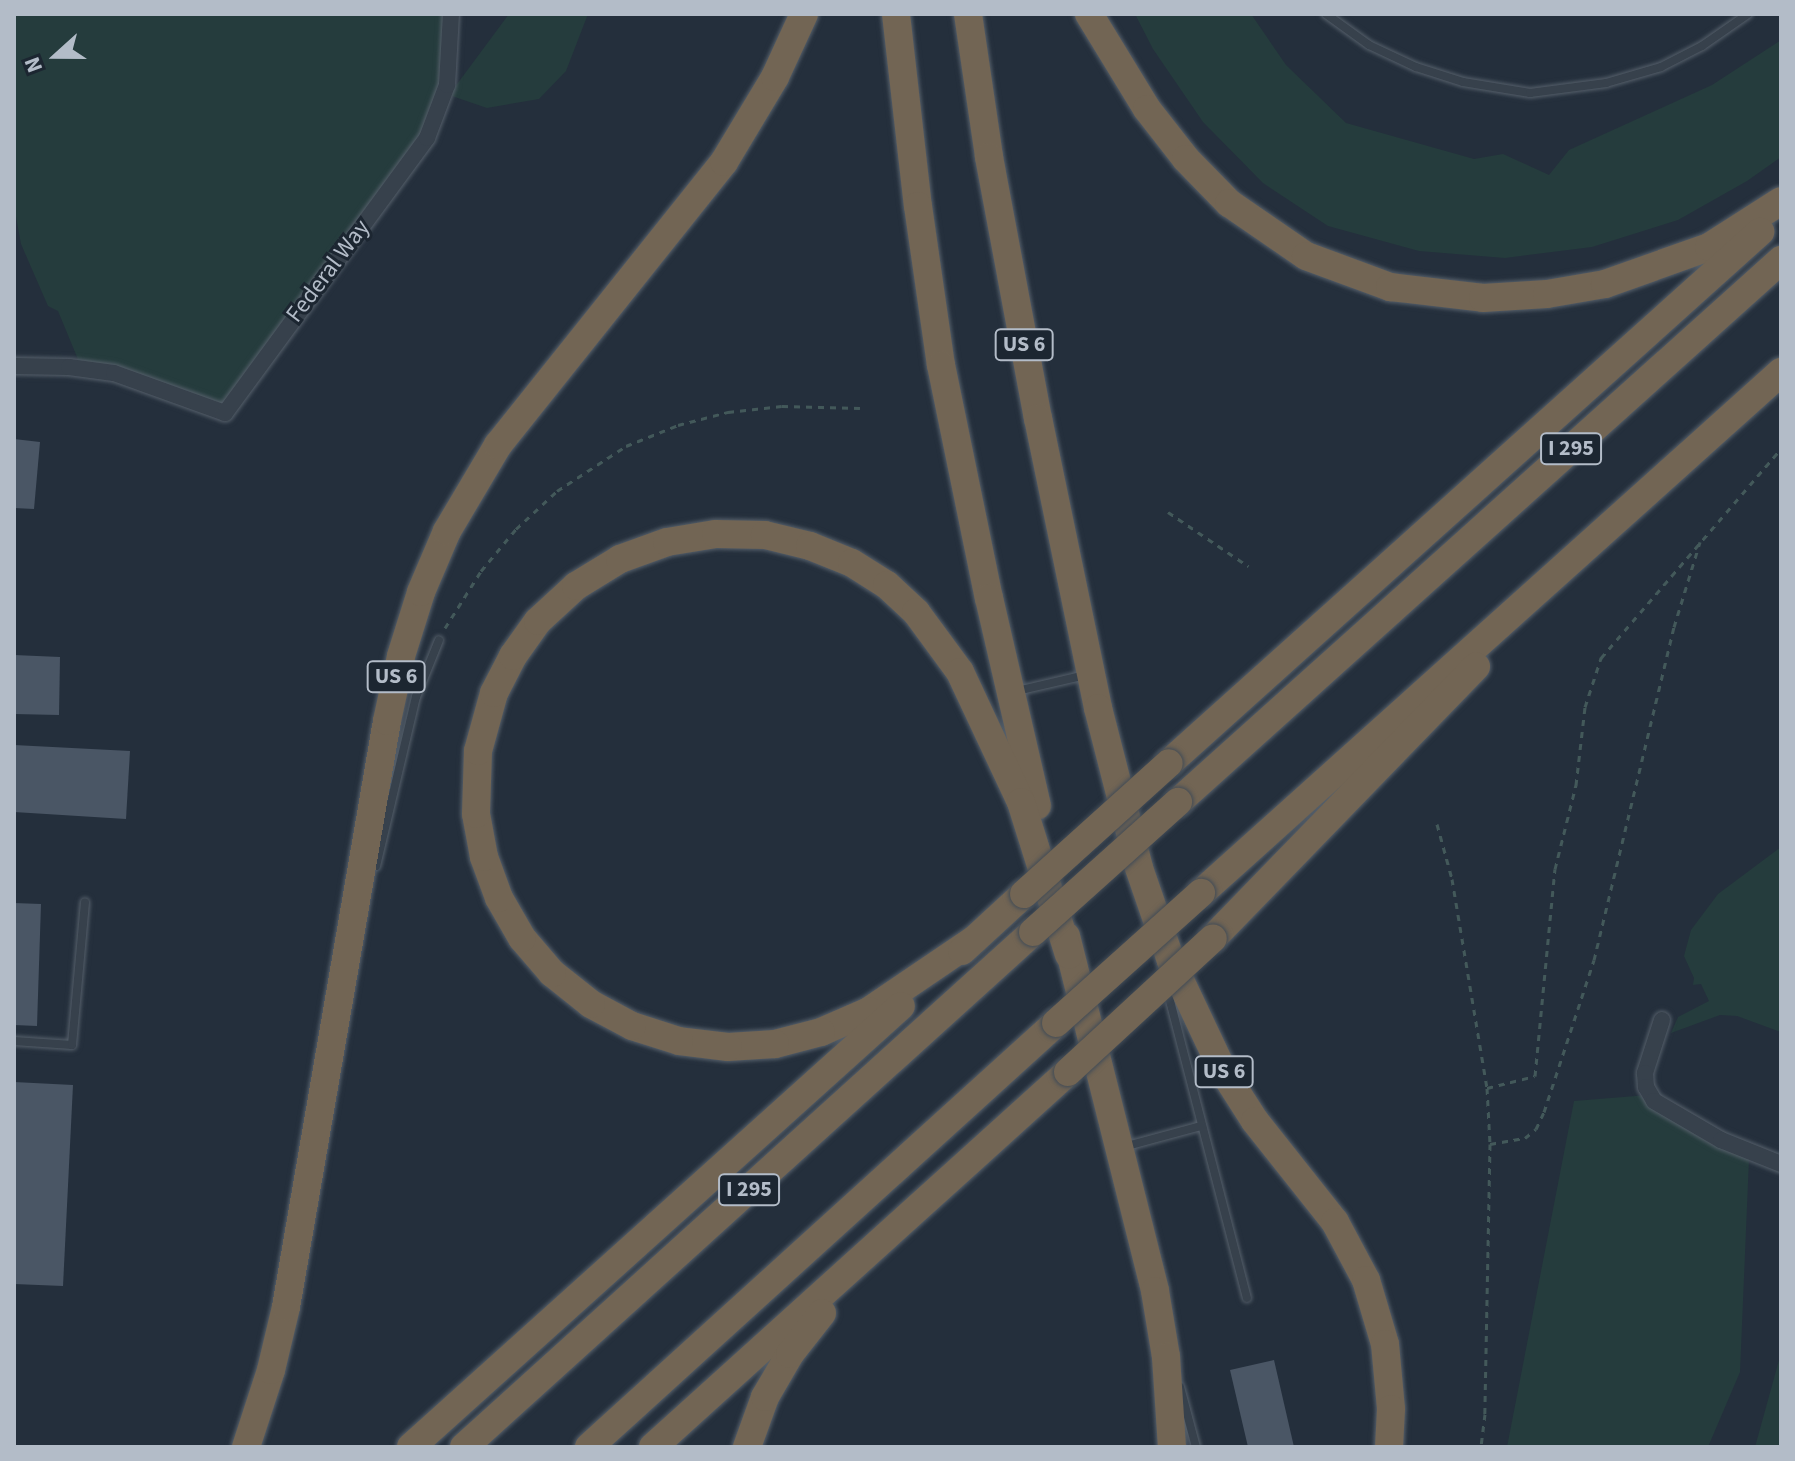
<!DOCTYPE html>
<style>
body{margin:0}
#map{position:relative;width:1795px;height:1461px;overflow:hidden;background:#242f3c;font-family:"Source Sans 3",sans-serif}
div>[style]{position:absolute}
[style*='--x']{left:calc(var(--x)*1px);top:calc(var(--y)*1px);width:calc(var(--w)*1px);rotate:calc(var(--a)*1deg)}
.green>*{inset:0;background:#253c3d}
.building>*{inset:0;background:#4a5665}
.path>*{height:3px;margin-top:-1.5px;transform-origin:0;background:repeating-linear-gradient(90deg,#43595a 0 6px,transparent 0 12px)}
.roads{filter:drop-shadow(0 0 2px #555f6a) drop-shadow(0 0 2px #555f6a)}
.lane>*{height:8px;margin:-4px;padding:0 4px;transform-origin:4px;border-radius:4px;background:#37414c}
.street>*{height:16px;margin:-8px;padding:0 8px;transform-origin:8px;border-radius:8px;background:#37414c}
.highway>*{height:28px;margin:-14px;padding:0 14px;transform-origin:14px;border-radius:14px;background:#726554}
.bridges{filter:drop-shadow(0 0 2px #424c57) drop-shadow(0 0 2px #424c57)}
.highway-bridge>*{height:28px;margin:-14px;padding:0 14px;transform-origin:14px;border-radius:14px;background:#726554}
span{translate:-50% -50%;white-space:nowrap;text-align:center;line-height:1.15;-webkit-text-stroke:6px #1c2631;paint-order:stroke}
.shield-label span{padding:2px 6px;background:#1c2631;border:2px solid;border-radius:6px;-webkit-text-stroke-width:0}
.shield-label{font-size:22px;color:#b3bcc8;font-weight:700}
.street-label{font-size:24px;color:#b3bcc8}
.frame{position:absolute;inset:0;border:16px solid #b3bcc8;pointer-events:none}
.north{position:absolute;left:16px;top:16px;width:80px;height:80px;-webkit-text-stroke:6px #1c2631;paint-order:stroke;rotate:249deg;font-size:22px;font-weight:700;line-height:32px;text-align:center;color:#b3bcc8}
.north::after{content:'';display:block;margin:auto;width:28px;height:36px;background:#b3bcc8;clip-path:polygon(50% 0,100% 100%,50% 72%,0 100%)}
</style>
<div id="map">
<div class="green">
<i style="clip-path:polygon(14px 14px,449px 14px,445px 93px,416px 153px,226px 409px,82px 369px,58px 311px,48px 306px,21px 244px,14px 206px)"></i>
<i style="clip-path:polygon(509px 14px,588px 14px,566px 71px,539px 99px,487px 108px,449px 95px)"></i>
<i style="clip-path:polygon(1135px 14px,1251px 14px,1286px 65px,1346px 123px,1474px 159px,1503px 154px,1549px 175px,1569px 150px,1712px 85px,1781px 40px,1781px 157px,1747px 181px,1678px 220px,1592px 247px,1505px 258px,1419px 251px,1328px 226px,1263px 183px,1203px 122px,1153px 49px)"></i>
<i style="clip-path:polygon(1781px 847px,1781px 1032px,1737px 1016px,1720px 1015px,1671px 1033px,1678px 1017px,1709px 1001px,1701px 984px,1693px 985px,1694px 978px,1684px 956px,1691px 930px,1718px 894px)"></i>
<i style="clip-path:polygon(1648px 1095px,1749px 1159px,1740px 1372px,1708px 1447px,1507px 1447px,1574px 1101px)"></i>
<i style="clip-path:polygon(1781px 1353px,1781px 1447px,1755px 1447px)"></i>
</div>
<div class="building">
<i style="clip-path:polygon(14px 439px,40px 442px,34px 509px,14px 508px)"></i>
<i style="clip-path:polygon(14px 655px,60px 657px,59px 715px,14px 714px)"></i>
<i style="clip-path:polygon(14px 745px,130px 751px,126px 819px,14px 812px)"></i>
<i style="clip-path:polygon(14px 903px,41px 904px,37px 1026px,14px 1025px)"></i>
<i style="clip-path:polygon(14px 1082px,73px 1085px,63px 1286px,14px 1284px)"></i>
<i style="clip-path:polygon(1274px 1360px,1294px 1447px,1248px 1447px,1230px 1370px)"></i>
</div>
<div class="path">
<i style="--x:1168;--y:512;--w:97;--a:34"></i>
<i style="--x:445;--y:628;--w:67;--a:-57.7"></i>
<i style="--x:481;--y:571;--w:55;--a:-50.2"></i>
<i style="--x:516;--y:529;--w:56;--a:-42.8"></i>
<i style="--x:557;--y:491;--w:82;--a:-33.1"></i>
<i style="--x:626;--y:446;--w:56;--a:-22"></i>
<i style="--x:678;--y:425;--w:52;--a:-14.6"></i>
<i style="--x:728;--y:412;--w:54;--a:-6.3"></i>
<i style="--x:782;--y:406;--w:78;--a:1.5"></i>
<i style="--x:1437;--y:824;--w:57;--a:74.7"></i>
<i style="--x:1452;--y:879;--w:212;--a:80.5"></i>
<i style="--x:1487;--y:1088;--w:56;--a:86.9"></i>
<i style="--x:1490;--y:1144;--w:270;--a:91.1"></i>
<i style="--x:1485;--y:1414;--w:33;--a:97"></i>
<i style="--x:1487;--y:1088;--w:49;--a:-14"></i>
<i style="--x:1535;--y:1076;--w:208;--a:-84.5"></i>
<i style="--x:1555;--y:869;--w:87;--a:-76"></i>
<i style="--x:1576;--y:785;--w:79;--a:-83.4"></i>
<i style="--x:1585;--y:707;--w:52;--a:-71.9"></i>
<i style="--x:1601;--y:658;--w:276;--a:-49.3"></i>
<i style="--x:1490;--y:1144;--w:36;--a:-10"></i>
<i style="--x:1525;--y:1138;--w:14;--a:-39"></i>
<i style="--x:1536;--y:1129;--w:19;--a:-65"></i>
<i style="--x:1544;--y:1112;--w:160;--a:-71.8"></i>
<i style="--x:1594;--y:960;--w:342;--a:-76.5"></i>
<i style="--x:1674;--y:627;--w:89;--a:-73"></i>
</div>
<div class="roads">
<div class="lane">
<i style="--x:1326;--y:14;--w:53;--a:35.8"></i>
<i style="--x:1369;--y:45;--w:52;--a:25.1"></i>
<i style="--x:1416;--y:67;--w:49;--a:17.7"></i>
<i style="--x:1463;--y:82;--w:68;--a:9.3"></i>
<i style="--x:1530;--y:93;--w:77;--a:-7.5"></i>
<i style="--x:1606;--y:83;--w:57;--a:-16.2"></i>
<i style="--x:1661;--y:67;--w:46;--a:-27.1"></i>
<i style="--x:1702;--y:46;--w:56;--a:-34.8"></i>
<i style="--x:1017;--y:691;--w:71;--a:-13.1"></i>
<i style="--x:376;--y:866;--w:174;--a:-76.7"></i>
<i style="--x:416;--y:697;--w:61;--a:-68"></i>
<i style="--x:1167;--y:989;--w:319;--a:75.5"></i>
<i style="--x:14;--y:1041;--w:58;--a:3.9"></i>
<i style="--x:72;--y:1045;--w:143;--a:-84.8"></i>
<i style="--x:1123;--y:1147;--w:81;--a:-15.1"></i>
<i style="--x:1180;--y:1387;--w:62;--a:75.1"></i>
</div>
<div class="street">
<i style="--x:14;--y:366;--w:55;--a:1"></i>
<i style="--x:69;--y:367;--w:45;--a:7.6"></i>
<i style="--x:114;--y:373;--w:118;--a:19.8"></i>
<i style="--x:225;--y:413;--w:341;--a:-53.7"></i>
<i style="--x:427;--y:138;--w:57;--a:-69.3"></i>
<i style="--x:447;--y:85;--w:71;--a:-86.8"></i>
<i style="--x:1662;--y:1020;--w:56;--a:107.8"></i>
<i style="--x:1645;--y:1073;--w:14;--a:86"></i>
<i style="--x:1646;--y:1087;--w:16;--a:60"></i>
<i style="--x:1654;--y:1101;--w:78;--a:30.2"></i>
<i style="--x:1721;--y:1140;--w:65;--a:21.8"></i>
</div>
<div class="highway">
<i style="--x:896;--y:14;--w:193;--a:83.5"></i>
<i style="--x:918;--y:206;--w:161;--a:81.8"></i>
<i style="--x:941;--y:365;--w:238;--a:78.4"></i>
<i style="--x:989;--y:598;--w:213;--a:77"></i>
<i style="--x:968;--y:14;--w:145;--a:81.6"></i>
<i style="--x:989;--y:157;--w:266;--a:79.4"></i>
<i style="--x:1038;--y:418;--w:296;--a:78.3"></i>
<i style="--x:1098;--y:708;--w:165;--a:75.6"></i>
<i style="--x:1139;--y:868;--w:98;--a:71"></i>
<i style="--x:1171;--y:961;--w:122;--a:64.7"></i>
<i style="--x:1223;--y:1071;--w:59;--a:57.4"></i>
<i style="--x:1255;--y:1121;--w:129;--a:51.6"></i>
<i style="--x:1335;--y:1222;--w:66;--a:61.9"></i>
<i style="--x:1366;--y:1280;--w:67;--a:73.5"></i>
<i style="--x:1385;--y:1344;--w:65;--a:84.7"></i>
<i style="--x:1391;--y:1409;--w:38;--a:93"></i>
<i style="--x:1089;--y:14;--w:111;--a:58.6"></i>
<i style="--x:1147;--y:109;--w:63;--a:52"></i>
<i style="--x:1186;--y:159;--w:62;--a:45.7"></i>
<i style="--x:1229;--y:203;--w:93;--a:34.5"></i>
<i style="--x:1306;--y:256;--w:90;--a:20.3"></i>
<i style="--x:1390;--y:287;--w:94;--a:6.7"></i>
<i style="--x:1483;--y:298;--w:64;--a:-3.6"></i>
<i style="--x:1547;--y:294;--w:59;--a:-9.8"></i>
<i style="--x:1605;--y:284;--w:110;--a:-19.6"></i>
<i style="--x:1709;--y:247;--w:85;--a:-32.6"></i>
<i style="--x:1169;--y:763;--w:795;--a:-41.94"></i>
<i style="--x:1178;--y:802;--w:811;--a:-41.95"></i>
<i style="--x:1201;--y:893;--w:780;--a:-41.93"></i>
<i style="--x:1066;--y:936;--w:366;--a:75.9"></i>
<i style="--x:1155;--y:1291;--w:67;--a:80.5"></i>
<i style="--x:1166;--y:1357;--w:90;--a:86.2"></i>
<i style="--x:1213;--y:938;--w:378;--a:-45.9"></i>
<i style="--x:975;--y:939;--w:128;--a:145.8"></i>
<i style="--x:869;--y:1011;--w:52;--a:156.4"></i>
<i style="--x:821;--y:1032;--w:48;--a:165.4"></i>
<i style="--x:775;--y:1044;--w:47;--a:176.3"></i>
<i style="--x:728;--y:1047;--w:49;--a:-173"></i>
<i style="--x:679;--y:1041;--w:49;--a:-162.3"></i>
<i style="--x:632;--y:1026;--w:47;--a:-151.8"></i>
<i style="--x:591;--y:1004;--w:50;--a:-141.5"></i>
<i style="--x:552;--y:973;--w:46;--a:-130.6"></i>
<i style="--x:522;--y:938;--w:46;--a:-119.9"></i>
<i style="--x:499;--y:898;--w:44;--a:-110.1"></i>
<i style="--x:484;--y:857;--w:44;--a:-100.5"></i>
<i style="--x:476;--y:814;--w:63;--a:-88.2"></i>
<i style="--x:478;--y:751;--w:60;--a:-74.6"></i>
<i style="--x:494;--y:693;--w:42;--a:-62.8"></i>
<i style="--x:513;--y:656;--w:43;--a:-54.5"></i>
<i style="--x:538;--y:621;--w:52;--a:-42.6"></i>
<i style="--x:576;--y:586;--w:52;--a:-31.5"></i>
<i style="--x:620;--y:559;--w:50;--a:-19.9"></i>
<i style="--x:667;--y:542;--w:50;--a:-9.3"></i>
<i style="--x:716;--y:534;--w:49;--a:1.2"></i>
<i style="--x:765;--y:535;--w:46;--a:13.7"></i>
<i style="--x:810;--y:546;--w:45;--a:22"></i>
<i style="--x:852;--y:563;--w:41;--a:32.2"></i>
<i style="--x:887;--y:585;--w:40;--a:43"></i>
<i style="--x:916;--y:612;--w:74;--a:53.7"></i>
<i style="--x:960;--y:672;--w:144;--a:64.9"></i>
<i style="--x:1021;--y:802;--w:160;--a:72.6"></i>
<i style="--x:962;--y:951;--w:84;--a:-42.6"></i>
<i style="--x:246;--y:1447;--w:81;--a:-72"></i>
<i style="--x:271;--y:1370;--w:65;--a:-76.6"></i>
<i style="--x:286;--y:1307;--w:595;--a:-80.22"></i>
<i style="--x:387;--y:721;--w:66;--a:-77.8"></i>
<i style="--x:401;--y:656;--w:67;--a:-72.6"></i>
<i style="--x:421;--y:592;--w:66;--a:-66.9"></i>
<i style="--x:447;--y:531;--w:100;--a:-59.3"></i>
<i style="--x:498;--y:445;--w:362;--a:-51.4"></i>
<i style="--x:724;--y:162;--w:99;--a:-59"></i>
<i style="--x:775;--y:77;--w:69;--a:-65.3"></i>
<i style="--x:411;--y:1447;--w:659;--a:-41.99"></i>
<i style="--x:464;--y:1447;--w:767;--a:-42.15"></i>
<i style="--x:589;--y:1447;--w:631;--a:-42.24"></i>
<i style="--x:653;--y:1447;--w:559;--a:-42.1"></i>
<i style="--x:747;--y:1447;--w:53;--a:-70.2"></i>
<i style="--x:765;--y:1397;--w:50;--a:-59.8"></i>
<i style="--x:790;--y:1354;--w:52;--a:-52"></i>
</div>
</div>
<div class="bridges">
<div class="highway-bridge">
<i style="--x:1024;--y:894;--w:195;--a:-42.1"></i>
<i style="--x:1033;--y:932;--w:195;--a:-41.9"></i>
<i style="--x:1056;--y:1023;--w:195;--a:-41.9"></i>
<i style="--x:1068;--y:1072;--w:197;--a:-42.7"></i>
</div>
</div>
<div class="shield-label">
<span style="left:1024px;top:345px">US 6</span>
<span style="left:1571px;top:449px">I 295</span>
<span style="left:396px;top:677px">US 6</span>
<span style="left:1224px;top:1072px">US 6</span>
<span style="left:749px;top:1190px">I 295</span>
</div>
<div class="street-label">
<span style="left:328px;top:271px;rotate:-53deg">Federal Way</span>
</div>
<div class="frame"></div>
<div class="north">N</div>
</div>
